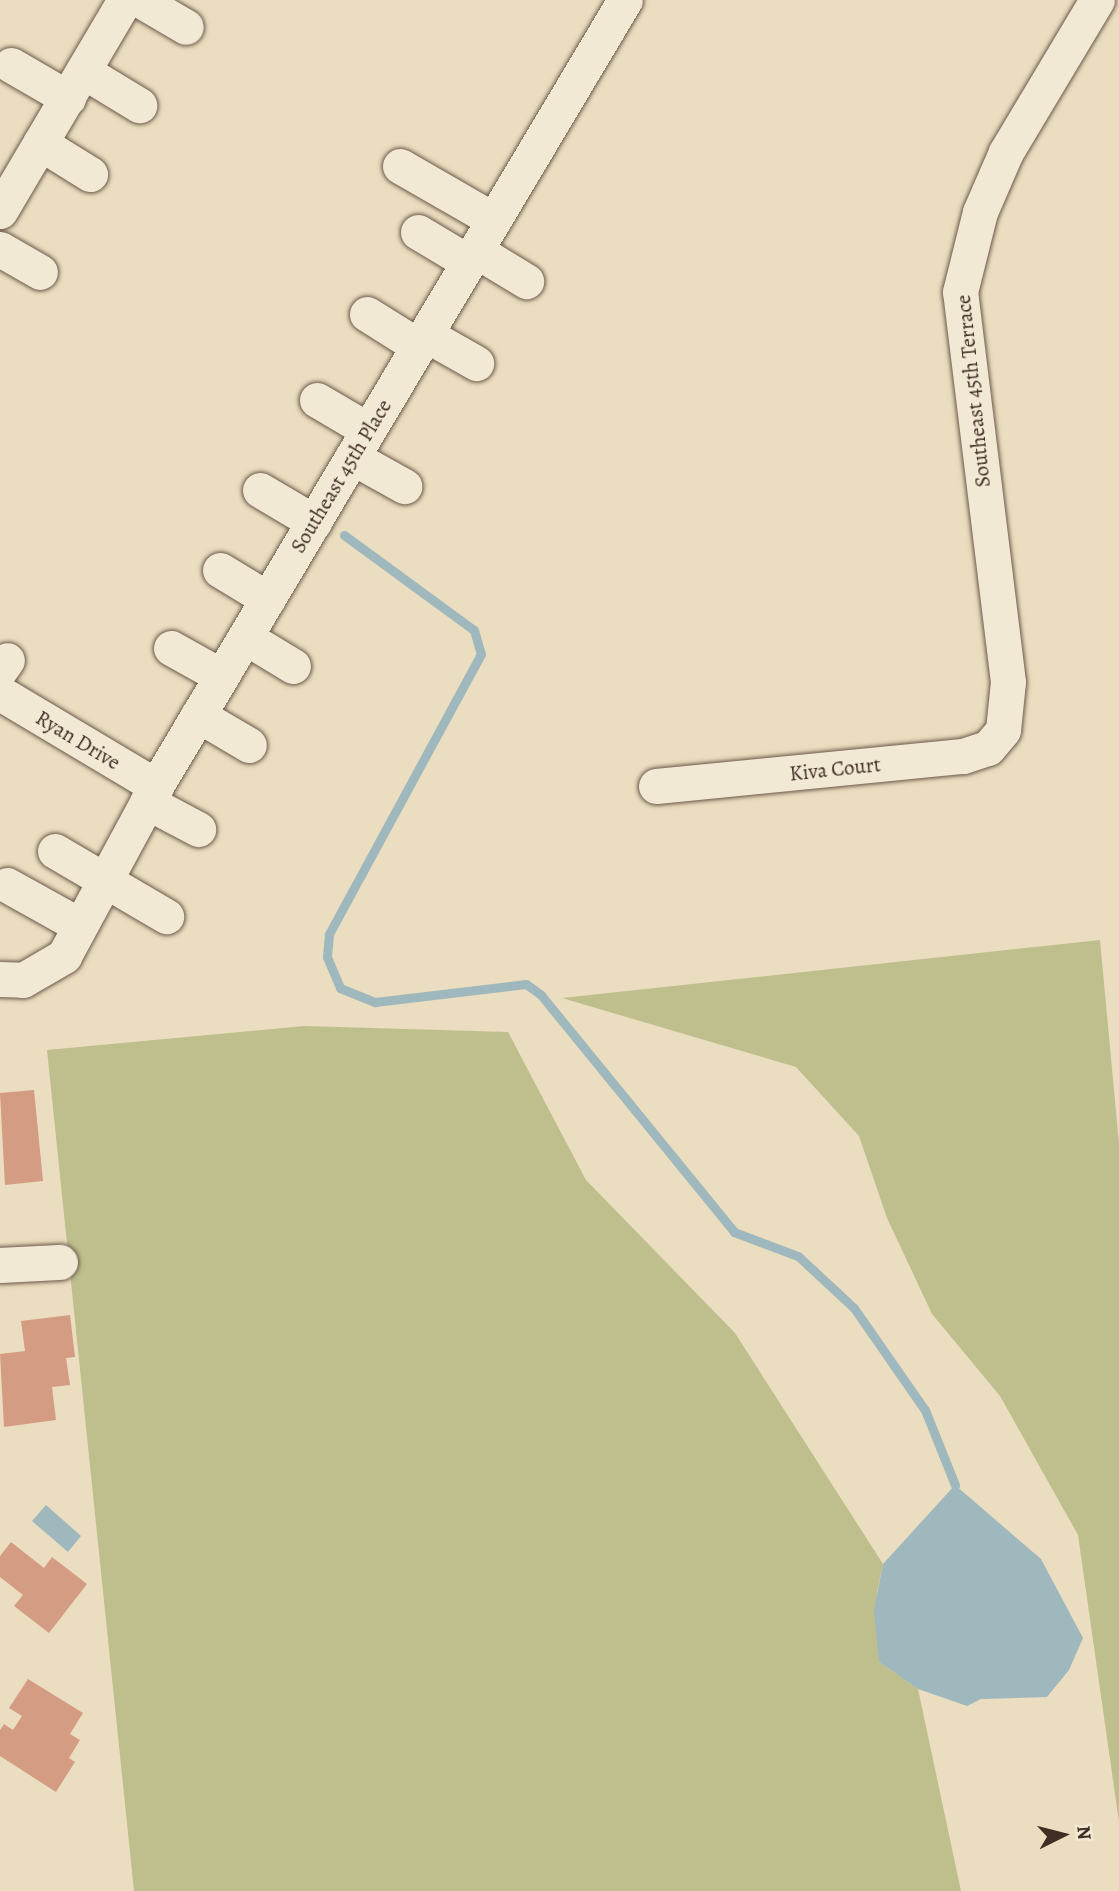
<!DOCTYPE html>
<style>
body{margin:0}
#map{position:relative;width:1119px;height:1891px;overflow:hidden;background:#ebddbf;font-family:Alegreya,serif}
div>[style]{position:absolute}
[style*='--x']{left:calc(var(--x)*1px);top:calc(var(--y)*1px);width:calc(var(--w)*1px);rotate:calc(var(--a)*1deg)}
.green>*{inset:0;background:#bebf8d}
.water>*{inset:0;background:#9fb8be}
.stream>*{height:9px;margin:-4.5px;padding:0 4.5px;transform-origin:4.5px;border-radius:4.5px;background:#9fb8be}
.building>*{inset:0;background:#d39c83}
.roads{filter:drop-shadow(0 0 2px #6b594a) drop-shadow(0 0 2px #6b594a)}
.minor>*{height:35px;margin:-17.5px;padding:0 17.5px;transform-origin:17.5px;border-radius:17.5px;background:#f2e9d5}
span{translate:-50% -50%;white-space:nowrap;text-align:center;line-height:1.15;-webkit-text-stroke:5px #f2e9d5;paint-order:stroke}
.street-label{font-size:21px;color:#402d23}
.north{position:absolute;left:1028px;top:1800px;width:70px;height:70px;-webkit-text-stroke:5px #f2e9d5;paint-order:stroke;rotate:84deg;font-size:19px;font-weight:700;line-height:28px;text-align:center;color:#402d23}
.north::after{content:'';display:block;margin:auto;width:24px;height:32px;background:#402d23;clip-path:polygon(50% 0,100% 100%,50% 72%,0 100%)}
</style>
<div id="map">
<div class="green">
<i style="clip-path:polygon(1100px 940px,1119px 1144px,1119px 1822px,1078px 1535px,1000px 1396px,932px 1314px,887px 1218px,859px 1136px,796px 1067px,562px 998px)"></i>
<i style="clip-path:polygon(304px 1026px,508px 1032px,586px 1180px,735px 1333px,883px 1564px,877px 1593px,879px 1662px,918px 1689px,961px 1891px,134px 1891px,47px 1050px)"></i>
</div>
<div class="water">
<i style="clip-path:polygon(955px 1485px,1041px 1559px,1083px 1638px,1069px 1670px,1047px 1697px,981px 1699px,967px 1706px,918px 1689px,879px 1662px,874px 1610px,883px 1564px)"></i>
<i style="clip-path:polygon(46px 1505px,81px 1536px,68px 1552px,32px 1521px)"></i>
</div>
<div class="stream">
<i style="--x:344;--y:535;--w:161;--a:36.2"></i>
<i style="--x:474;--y:630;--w:25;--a:74"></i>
<i style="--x:481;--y:654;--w:319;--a:118.5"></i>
<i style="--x:329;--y:934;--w:23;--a:95"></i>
<i style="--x:327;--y:957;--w:34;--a:67"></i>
<i style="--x:340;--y:988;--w:38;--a:22"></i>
<i style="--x:375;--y:1002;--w:152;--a:-6.8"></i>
<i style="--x:526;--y:984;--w:19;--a:36"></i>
<i style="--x:541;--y:995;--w:306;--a:50.8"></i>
<i style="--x:734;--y:1232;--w:68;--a:20.6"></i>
<i style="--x:798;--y:1256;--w:76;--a:42.9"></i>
<i style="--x:854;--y:1308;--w:124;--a:55.2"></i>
<i style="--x:925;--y:1410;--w:81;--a:68.2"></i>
</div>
<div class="building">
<i style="clip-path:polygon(34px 1090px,43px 1181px,5px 1185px,0 1093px)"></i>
<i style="clip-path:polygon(70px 1315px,75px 1357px,66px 1358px,70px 1385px,52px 1387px,56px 1420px,4px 1427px,0 1354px,25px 1351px,21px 1321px)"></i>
<i style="clip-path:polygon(11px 1542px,44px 1568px,52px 1557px,87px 1584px,49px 1633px,14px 1606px,23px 1595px,0 1577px,0 1556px)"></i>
<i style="clip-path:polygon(28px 1679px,83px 1713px,70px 1734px,80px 1740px,69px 1758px,75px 1762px,56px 1792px,0 1756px,0 1730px,4px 1724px,13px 1730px,22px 1716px,9px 1708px)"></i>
</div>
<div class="roads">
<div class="minor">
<i style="--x:140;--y:0;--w:53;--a:30.4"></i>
<i style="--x:11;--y:65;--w:66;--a:30.1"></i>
<i style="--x:83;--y:71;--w:66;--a:31.3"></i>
<i style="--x:40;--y:143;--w:59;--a:31.8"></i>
<i style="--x:400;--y:166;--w:108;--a:29.9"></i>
<i style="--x:0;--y:211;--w:245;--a:-59.4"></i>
<i style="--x:418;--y:232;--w:58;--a:31"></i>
<i style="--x:0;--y:249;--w:46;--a:29.9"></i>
<i style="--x:475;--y:250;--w:60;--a:31.3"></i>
<i style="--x:367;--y:314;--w:60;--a:32.1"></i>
<i style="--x:425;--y:334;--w:59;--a:29.6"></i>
<i style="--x:317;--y:400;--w:59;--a:30.5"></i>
<i style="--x:352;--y:457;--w:60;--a:29.1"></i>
<i style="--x:260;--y:490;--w:63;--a:30.7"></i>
<i style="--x:220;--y:570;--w:56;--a:31.1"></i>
<i style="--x:245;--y:637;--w:56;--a:31.1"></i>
<i style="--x:171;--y:648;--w:57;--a:29.2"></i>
<i style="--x:0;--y:670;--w:12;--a:-55"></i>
<i style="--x:0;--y:693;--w:182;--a:30.8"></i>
<i style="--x:198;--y:715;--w:59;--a:30.5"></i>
<i style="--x:656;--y:786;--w:308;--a:-5.6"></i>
<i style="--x:963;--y:756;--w:26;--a:-18"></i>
<i style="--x:988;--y:748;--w:23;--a:-50"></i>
<i style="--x:1003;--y:730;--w:48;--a:-84.1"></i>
<i style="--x:1008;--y:682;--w:393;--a:-97"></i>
<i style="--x:960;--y:292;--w:82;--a:-76"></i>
<i style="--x:980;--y:212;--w:65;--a:-66.6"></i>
<i style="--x:1006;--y:152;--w:177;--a:-59.1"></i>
<i style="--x:147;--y:802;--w:58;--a:27.9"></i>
<i style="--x:55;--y:851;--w:129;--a:30.4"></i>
<i style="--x:7;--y:885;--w:82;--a:29.1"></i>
<i style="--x:0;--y:979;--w:23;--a:2"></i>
<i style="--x:23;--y:980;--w:48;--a:-30.3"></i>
<i style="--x:64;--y:956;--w:193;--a:-61.6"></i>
<i style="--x:156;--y:786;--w:915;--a:-59.18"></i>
<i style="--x:0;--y:1265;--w:60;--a:-2.9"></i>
</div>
</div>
<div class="street-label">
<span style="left:973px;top:391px;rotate:-96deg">Southeast 45th Terrace</span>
<span style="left:341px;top:476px;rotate:-59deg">Southeast 45th Place</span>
<span style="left:78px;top:740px;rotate:31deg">Ryan Drive</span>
<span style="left:835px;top:769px;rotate:-6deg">Kiva Court</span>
</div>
<div class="north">N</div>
</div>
